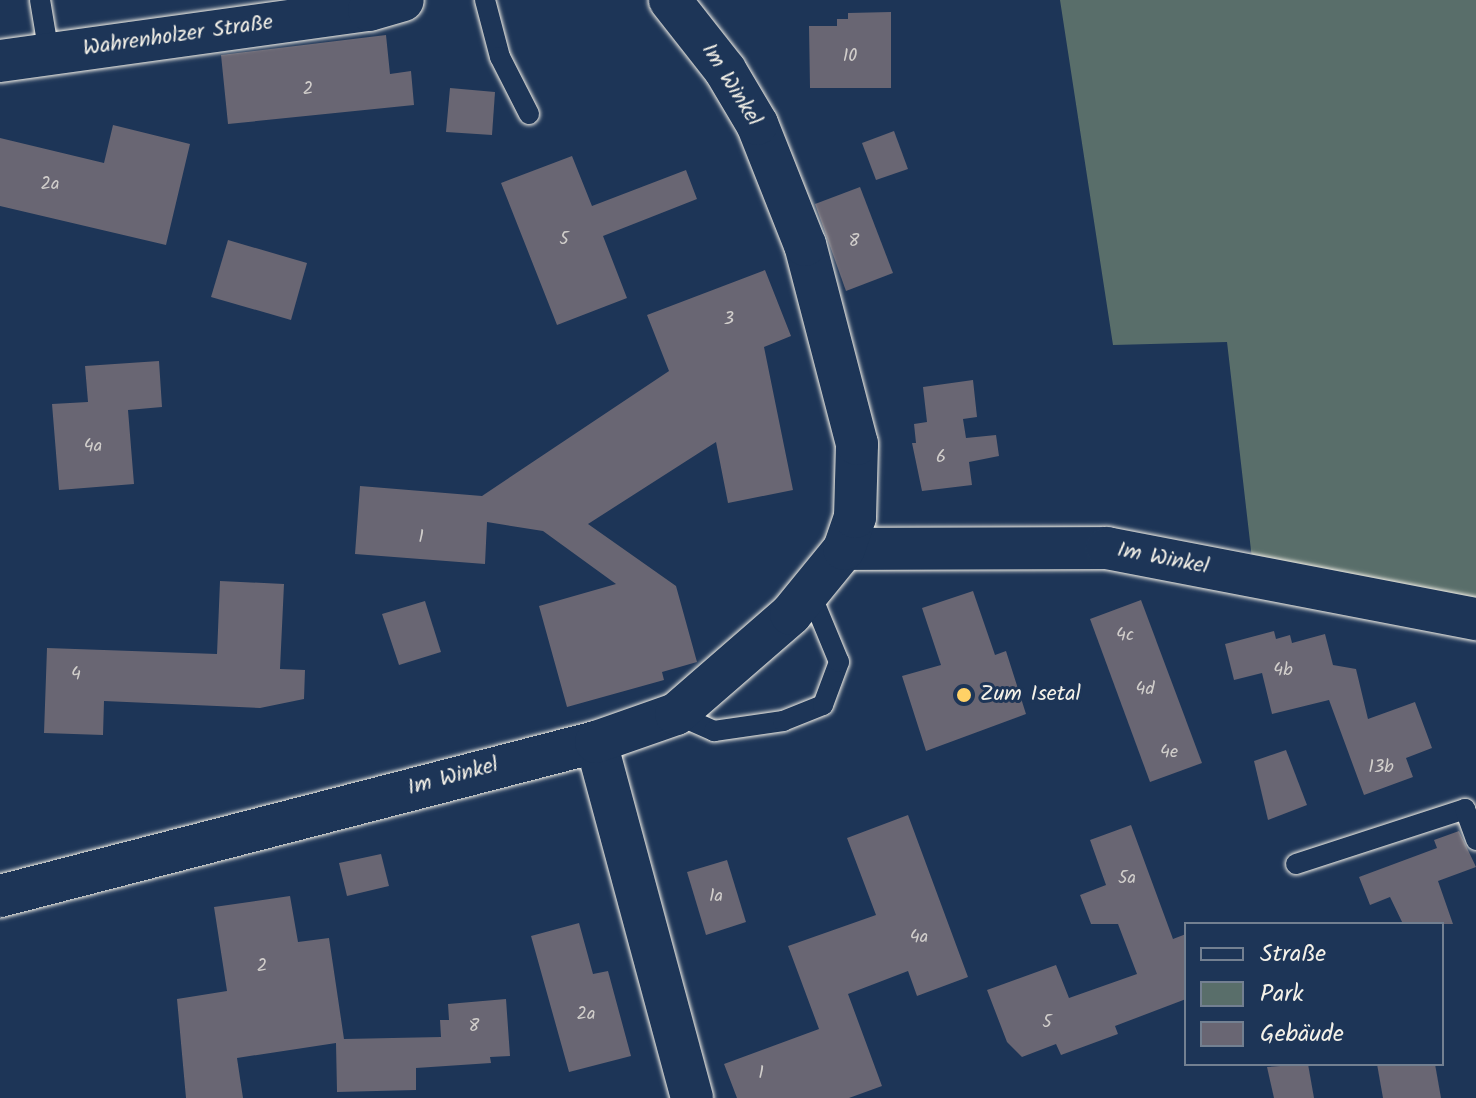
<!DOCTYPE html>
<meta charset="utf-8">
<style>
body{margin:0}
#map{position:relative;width:1476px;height:1098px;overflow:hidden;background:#1d3557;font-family:Kalam,sans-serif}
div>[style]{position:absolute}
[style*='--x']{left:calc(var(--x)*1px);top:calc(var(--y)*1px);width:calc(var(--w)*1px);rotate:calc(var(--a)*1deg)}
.green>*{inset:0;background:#596e6a}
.building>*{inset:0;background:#696673}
.roads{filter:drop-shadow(0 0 2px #f4f1e8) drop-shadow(0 0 2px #f4f1e8)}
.lane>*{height:20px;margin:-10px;padding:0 10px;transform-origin:10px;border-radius:10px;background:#1d3557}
.street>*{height:42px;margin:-21px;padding:0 21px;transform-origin:21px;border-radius:21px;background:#1d3557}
.dots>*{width:22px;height:22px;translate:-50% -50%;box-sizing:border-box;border:4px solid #1d3557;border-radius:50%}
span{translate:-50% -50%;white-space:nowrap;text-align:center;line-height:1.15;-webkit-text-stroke:6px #1d3557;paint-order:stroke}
.number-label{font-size:18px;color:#d1cecb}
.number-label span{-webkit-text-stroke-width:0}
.street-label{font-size:22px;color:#f4f1e8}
.poi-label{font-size:22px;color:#f4f1e8}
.left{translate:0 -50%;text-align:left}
.legend{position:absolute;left:1184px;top:922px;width:260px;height:144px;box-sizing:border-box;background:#1d3557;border:2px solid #738091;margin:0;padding:10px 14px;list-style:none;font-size:24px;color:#f4f1e8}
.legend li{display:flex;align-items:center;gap:16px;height:40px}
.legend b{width:40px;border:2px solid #738091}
</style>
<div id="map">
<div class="green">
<i style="clip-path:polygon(1060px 0,1476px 0,1476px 602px,1252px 559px,1227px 342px,1113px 345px)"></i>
</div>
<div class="building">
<i style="clip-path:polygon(891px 12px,891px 88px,810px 88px,809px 26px,837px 26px,837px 19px,848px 19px,848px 13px)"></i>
<i style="clip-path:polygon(386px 35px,390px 74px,411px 71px,414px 105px,228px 124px,221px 55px)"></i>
<i style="clip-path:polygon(450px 88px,495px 92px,492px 135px,446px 132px)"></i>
<i style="clip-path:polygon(113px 125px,190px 144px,166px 245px,0 206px,0 138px,104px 163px)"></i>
<i style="clip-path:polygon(894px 131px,908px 169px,876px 180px,862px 143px)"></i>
<i style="clip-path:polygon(572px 156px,592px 206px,686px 170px,697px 199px,603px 236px,627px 298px,557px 325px,501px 183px)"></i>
<i style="clip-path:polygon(860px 187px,893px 273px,846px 291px,815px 204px)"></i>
<i style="clip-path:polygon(228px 240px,307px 263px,291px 320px,211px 297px)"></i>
<i style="clip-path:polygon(765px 270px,791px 336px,764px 347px,793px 490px,728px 503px,716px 442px,588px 524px,676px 586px,697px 662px,662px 672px,664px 680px,567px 707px,539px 606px,616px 584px,543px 531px,487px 522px,485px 564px,355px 554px,360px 486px,482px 496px,669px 371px,647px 315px)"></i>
<i style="clip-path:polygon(159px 361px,162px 407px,128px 410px,134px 484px,59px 490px,52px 404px,88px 402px,85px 366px)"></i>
<i style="clip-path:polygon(973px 380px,977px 417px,963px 419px,966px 438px,996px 435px,999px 456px,969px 462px,972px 485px,922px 491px,912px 443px,916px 443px,914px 424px,927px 422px,923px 387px)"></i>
<i style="clip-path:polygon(220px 581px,284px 584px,280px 669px,305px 670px,304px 699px,260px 708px,104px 701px,103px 735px,44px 733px,47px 648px,217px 654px)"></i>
<i style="clip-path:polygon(973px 591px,995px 655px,1006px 651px,1026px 714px,926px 751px,902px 676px,941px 665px,922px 608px)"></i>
<i style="clip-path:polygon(1141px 600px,1202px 763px,1150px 782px,1090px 619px)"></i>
<i style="clip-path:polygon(425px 601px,441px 652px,399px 665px,382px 614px)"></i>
<i style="clip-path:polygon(1274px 631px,1276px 639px,1290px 635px,1292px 643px,1325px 634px,1333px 665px,1356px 669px,1368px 719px,1415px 702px,1432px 748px,1406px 758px,1413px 777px,1364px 795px,1329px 700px,1272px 714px,1262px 673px,1234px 680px,1225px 644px)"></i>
<i style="clip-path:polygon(1286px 750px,1307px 805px,1268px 820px,1254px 761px)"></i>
<i style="clip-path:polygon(908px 815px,968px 977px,917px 996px,908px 971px,848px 994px,882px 1086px,849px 1098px,737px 1098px,724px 1064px,819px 1029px,788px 946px,876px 915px,847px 838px)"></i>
<i style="clip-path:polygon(1131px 825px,1173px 939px,1186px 934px,1186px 999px,1115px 1026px,1118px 1034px,1061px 1055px,1056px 1044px,1022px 1057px,1007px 1042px,987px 990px,1056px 965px,1069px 998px,1137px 974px,1118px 924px,1091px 924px,1080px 895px,1106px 885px,1090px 840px)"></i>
<i style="clip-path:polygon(1459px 831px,1476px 867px,1438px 881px,1453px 924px,1403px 924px,1390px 897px,1370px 905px,1359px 877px,1437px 848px,1434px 840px)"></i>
<i style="clip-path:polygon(381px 854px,389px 886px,347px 896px,339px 863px)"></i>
<i style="clip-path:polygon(727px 860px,746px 922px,706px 935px,687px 872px)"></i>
<i style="clip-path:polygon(290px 896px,298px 942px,329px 938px,344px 1039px,441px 1037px,440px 1020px,449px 1020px,448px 1004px,506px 999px,510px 1056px,490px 1057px,491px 1063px,416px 1068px,416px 1090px,337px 1092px,336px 1043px,237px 1058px,243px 1098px,186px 1098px,177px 999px,227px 991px,214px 907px)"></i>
<i style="clip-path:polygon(579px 923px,593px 974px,608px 971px,631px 1056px,569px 1072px,531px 936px)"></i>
<i style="clip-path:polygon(1308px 1064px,1314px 1098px,1274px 1098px,1267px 1067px)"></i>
<i style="clip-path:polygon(1377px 1064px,1435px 1064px,1441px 1098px,1383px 1098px)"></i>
</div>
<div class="roads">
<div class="lane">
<i style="--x:40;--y:0;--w:55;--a:80.5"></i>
<i style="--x:485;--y:0;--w:59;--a:75.3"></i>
<i style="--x:500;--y:57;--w:64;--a:63"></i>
<i style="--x:676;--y:714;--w:42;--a:24.1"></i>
<i style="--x:714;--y:731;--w:70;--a:-8.2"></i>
<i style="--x:783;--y:721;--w:43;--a:-21.8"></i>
<i style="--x:823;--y:705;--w:46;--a:-69.6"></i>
<i style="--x:839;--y:662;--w:76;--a:-112.5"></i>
<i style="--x:1296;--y:864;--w:178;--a:-18"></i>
<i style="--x:1465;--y:809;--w:33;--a:70"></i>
</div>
<div class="street">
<i style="--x:0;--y:61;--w:373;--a:-7.9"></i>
<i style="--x:369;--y:10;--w:35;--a:-16"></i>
<i style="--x:844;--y:549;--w:263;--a:-0.2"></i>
<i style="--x:1107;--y:548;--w:376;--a:10.9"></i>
<i style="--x:596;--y:742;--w:369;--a:74.9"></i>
<i style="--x:0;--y:896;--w:616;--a:-14.49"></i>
<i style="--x:596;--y:742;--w:85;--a:-19.3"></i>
<i style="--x:676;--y:714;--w:152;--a:-41"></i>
<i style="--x:791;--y:614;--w:84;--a:-50.8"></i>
<i style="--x:844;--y:549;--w:34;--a:-71"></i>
<i style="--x:855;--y:517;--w:73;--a:-88.4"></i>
<i style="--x:857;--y:444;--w:206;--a:-104.6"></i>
<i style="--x:805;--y:245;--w:130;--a:-111.6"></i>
<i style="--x:757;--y:124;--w:63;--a:-120.7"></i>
<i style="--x:725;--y:70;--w:89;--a:-128.2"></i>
</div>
</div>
<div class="dots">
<i style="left:964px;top:695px;background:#ffd166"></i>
</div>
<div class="number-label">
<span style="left:850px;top:57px">10</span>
<span style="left:308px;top:90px">2</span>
<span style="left:50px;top:185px">2a</span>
<span style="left:564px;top:240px">5</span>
<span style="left:854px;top:242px">8</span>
<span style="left:729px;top:320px">3</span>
<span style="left:93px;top:447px">4a</span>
<span style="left:941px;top:458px">6</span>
<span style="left:421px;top:538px">1</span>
<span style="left:1125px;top:636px">4c</span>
<span style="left:1283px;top:671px">4b</span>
<span style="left:76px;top:675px">4</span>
<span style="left:1145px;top:690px">4d</span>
<span style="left:1169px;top:753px">4e</span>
<span style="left:1381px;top:768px">13b</span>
<span style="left:1127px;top:879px">5a</span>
<span style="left:716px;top:897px">1a</span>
<span style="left:919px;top:938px">4a</span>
<span style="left:262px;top:967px">2</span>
<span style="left:586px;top:1015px">2a</span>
<span style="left:1047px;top:1023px">5</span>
<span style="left:474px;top:1027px">8</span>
<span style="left:761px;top:1074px">1</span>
</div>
<div class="street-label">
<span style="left:178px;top:36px;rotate:-8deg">Wahrenholzer Straße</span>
<span style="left:731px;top:85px;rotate:58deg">Im Winkel</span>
<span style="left:1163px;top:559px;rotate:11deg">Im Winkel</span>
<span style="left:453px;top:777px;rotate:-15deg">Im Winkel</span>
</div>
<div class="poi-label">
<span class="left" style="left:980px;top:695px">Zum Isetal</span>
</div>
<ul class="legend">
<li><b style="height:10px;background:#1d3557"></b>Straße</li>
<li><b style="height:22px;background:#596e6a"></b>Park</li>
<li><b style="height:22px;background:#696673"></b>Gebäude</li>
</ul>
</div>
